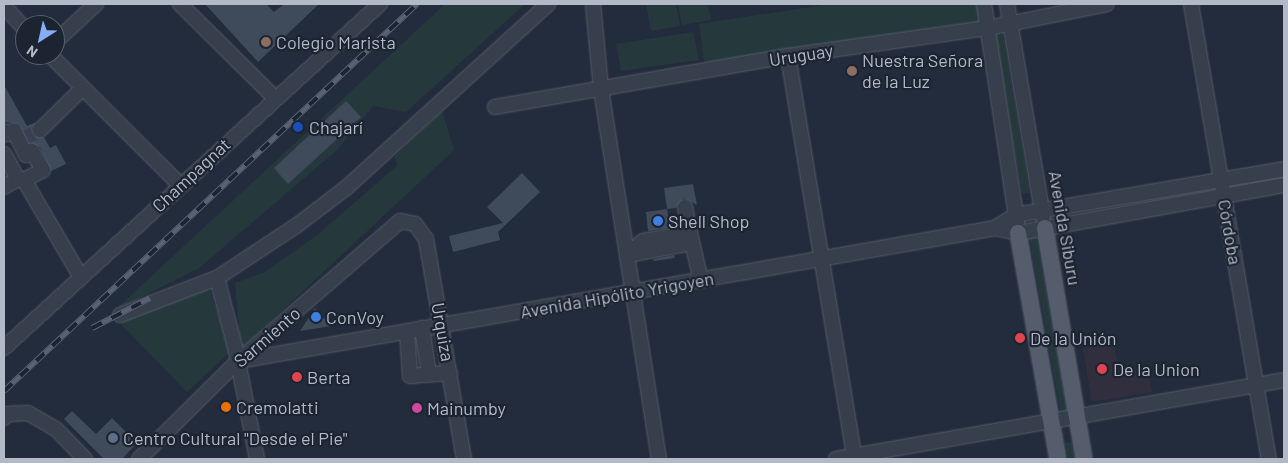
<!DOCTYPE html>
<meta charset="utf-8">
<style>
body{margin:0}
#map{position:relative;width:1288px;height:463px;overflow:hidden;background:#232c3c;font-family:Barlow,sans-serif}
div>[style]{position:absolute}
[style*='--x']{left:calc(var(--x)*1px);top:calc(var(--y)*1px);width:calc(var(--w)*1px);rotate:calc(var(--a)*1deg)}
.medical>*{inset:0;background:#312f3d}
.green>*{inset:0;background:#25393d}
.building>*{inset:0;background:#3f4a5b}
.minor-tunnel>*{height:14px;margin-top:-7px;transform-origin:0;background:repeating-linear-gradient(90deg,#384151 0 14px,transparent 0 21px)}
.roads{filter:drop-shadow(0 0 1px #555c6a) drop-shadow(0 0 1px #555c6a)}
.minor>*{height:14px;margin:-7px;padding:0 7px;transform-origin:7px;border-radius:7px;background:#373e4c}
.major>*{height:16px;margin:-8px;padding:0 8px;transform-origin:8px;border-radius:8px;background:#555d6c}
.rail>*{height:5.5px;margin-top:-2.75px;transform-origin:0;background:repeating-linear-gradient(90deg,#1c2331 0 11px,#596273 0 22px);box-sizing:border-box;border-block:1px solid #596273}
.dots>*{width:14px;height:14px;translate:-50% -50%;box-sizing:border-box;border:2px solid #1c2331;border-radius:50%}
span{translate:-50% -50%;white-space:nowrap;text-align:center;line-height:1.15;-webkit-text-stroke:4.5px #1c2331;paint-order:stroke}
.poi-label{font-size:18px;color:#b2b9c7}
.left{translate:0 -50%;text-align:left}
.street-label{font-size:18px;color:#b2b9c7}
.frame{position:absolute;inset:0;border:5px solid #b2b9c7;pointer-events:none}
.north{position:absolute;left:15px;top:15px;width:50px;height:50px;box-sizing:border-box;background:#1c2331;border:1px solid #585f6d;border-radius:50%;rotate:215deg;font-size:14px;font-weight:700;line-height:20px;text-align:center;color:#b2b9c7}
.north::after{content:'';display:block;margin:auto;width:18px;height:22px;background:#87adf7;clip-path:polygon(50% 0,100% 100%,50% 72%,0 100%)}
</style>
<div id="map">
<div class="medical">
<i style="clip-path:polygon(1113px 338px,1119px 371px,1147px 367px,1152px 392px,1092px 402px,1082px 343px)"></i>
</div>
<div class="green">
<i style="clip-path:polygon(445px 4px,525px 4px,406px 112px,373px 106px,338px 149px,199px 268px,114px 311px)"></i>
<i style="clip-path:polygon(646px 4px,676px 4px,680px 26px,651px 31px)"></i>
<i style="clip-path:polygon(678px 4px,708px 4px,711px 20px,682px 25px)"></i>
<i style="clip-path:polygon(830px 4px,977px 4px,980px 23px,705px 67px,699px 24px)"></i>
<i style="clip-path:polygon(693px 32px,699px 60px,621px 71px,616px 44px)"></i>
<i style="clip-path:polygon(1003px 34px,1030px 193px,1022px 194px,994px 35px)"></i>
<i style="clip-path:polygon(442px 111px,454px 150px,241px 349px,235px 283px,265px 272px,317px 235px,398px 165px,394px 157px)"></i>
<i style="clip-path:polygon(1036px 235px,1068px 414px,1061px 415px,1029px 236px)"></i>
<i style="clip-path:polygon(209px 287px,230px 352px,187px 392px,117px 320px)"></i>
<i style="clip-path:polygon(1071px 442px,1075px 459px,1068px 459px,1065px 443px)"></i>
</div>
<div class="building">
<i style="clip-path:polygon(205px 4px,266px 4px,274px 12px,284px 4px,319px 4px,258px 62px)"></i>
<i style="clip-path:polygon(4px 85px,27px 126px,36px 122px,32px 128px,33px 136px,44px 137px,50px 148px,56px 145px,66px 164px,51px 171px,40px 147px,30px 143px,19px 124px,4px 122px)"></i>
<i style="clip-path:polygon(346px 101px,361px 117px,288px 184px,274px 168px)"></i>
<i style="clip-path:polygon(522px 173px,540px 192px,498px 232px,500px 240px,453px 252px,449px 236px,503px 223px,487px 207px)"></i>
<i style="clip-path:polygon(693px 184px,697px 205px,684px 198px,676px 208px,667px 209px,664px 188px)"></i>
<i style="clip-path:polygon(667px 209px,670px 228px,648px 231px,646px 212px)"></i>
<i style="clip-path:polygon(674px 255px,675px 258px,654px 261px,653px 259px)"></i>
<i style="clip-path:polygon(315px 308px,331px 326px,300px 331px)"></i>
<i style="clip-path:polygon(72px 411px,96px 434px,112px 418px,137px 443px,122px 459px,104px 459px,64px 419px)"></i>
</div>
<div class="minor-tunnel">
<i style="--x:21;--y:140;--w:21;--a:-28"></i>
</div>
<div class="roads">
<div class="minor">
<i style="--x:180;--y:4;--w:134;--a:44.7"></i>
<i style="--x:593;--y:4;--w:85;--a:84.6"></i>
<i style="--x:601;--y:89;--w:375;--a:81.1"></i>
<i style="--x:984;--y:4;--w:221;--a:81.4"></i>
<i style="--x:1007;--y:4;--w:216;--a:80.4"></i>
<i style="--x:1191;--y:4;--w:462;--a:80.3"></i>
<i style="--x:4;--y:6;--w:31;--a:48"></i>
<i style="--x:55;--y:42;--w:56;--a:-42.8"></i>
<i style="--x:50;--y:55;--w:185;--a:45"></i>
<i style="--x:788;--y:56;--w:409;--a:80.6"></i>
<i style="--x:495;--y:107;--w:297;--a:-9.9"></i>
<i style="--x:788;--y:56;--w:202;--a:-8"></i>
<i style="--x:988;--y:28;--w:121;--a:-11.4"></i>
<i style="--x:40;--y:130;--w:60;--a:-44.3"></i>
<i style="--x:4;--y:131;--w:4;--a:56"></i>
<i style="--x:6;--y:134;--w:9;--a:-21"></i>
<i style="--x:14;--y:131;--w:27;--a:63"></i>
<i style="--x:26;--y:155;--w:7;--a:-34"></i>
<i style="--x:32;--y:151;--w:22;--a:60"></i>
<i style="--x:43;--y:170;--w:21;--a:152"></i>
<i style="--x:4;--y:154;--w:29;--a:61"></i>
<i style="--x:4;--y:187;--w:16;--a:-30"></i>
<i style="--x:18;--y:179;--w:6;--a:9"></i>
<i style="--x:24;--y:180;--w:113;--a:59.6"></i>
<i style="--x:685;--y:207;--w:26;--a:79"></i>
<i style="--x:995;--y:228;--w:25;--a:-32"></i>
<i style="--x:1016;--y:215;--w:272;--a:-9.7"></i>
<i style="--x:627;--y:255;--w:21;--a:-41"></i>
<i style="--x:643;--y:241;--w:48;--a:-9.7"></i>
<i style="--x:690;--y:233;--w:49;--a:77.1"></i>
<i style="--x:627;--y:255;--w:66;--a:-10.5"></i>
<i style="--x:217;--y:278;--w:75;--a:75.4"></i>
<i style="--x:236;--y:351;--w:110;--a:79"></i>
<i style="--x:120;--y:315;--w:104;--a:-20.9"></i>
<i style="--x:217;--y:278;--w:95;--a:-33.4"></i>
<i style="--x:296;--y:226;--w:63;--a:-37.2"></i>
<i style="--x:346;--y:188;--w:273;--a:-42.3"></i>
<i style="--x:422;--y:328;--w:47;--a:81.3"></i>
<i style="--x:407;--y:331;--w:45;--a:86.2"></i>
<i style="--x:410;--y:376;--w:40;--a:-4.3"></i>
<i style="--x:4;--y:348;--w:510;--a:-42.46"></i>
<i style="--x:238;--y:361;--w:769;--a:-9.96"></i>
<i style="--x:995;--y:228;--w:24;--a:12"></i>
<i style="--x:1018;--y:233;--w:270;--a:-10.2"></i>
<i style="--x:4;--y:418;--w:5;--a:-53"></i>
<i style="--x:7;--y:414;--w:21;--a:-3"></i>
<i style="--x:28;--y:413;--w:32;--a:30"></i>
<i style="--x:56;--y:429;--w:42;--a:46"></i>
<i style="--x:139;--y:459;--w:139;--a:-44.7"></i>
<i style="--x:238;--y:361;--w:214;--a:-40.8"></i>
<i style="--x:400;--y:221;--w:15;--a:11"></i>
<i style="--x:415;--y:224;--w:19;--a:54"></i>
<i style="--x:426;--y:239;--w:223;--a:80.2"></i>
<i style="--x:836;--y:459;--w:455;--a:-10"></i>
</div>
<div class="major">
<i style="--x:1045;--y:228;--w:234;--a:80.4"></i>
<i style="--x:1018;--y:233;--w:230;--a:80"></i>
</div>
</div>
<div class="rail">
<i style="--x:92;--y:328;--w:65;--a:-27.3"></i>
<i style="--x:4;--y:391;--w:566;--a:-43.14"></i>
</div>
<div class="dots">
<i style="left:266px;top:42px;background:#8d6e63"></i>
<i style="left:852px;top:71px;background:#8d6e63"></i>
<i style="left:298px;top:127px;background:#1a4fb4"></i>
<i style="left:658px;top:221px;background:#3f7fe0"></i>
<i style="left:316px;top:317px;background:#3f7fe0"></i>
<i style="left:1020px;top:338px;background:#e0444e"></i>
<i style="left:1102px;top:369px;background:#e0444e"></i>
<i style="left:297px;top:377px;background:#e0444e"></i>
<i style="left:226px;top:407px;background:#e8710a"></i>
<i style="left:417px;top:408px;background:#d1479c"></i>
<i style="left:113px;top:438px;background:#5c6f8a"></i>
</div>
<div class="poi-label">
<span class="left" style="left:276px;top:42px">Colegio Marista</span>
<span class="left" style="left:862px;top:71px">Nuestra Señora<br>de la Luz</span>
<span class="left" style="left:309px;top:127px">Chajarí</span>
<span class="left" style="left:668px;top:221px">Shell Shop</span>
<span class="left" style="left:326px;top:317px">ConVoy</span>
<span class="left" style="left:1030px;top:338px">De la Unión</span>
<span class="left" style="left:1113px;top:369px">De la Union</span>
<span class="left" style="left:307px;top:377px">Berta</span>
<span class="left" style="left:236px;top:407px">Cremolatti</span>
<span class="left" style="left:427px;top:408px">Mainumby</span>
<span class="left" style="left:123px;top:438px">Centro Cultural "Desde el Pie"</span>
</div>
<div class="street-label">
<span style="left:801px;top:55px;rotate:-9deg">Uruguay</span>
<span style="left:191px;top:175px;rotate:-43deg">Champagnat</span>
<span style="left:1065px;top:228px;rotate:80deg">Avenida Siburu</span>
<span style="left:1230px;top:232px;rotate:80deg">Córdoba</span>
<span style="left:617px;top:295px;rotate:-10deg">Avenida Hipólito Yrigoyen</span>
<span style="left:443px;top:332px;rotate:80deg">Urquiza</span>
<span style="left:267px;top:337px;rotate:-41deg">Sarmiento</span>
</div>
<div class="frame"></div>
<div class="north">N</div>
</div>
